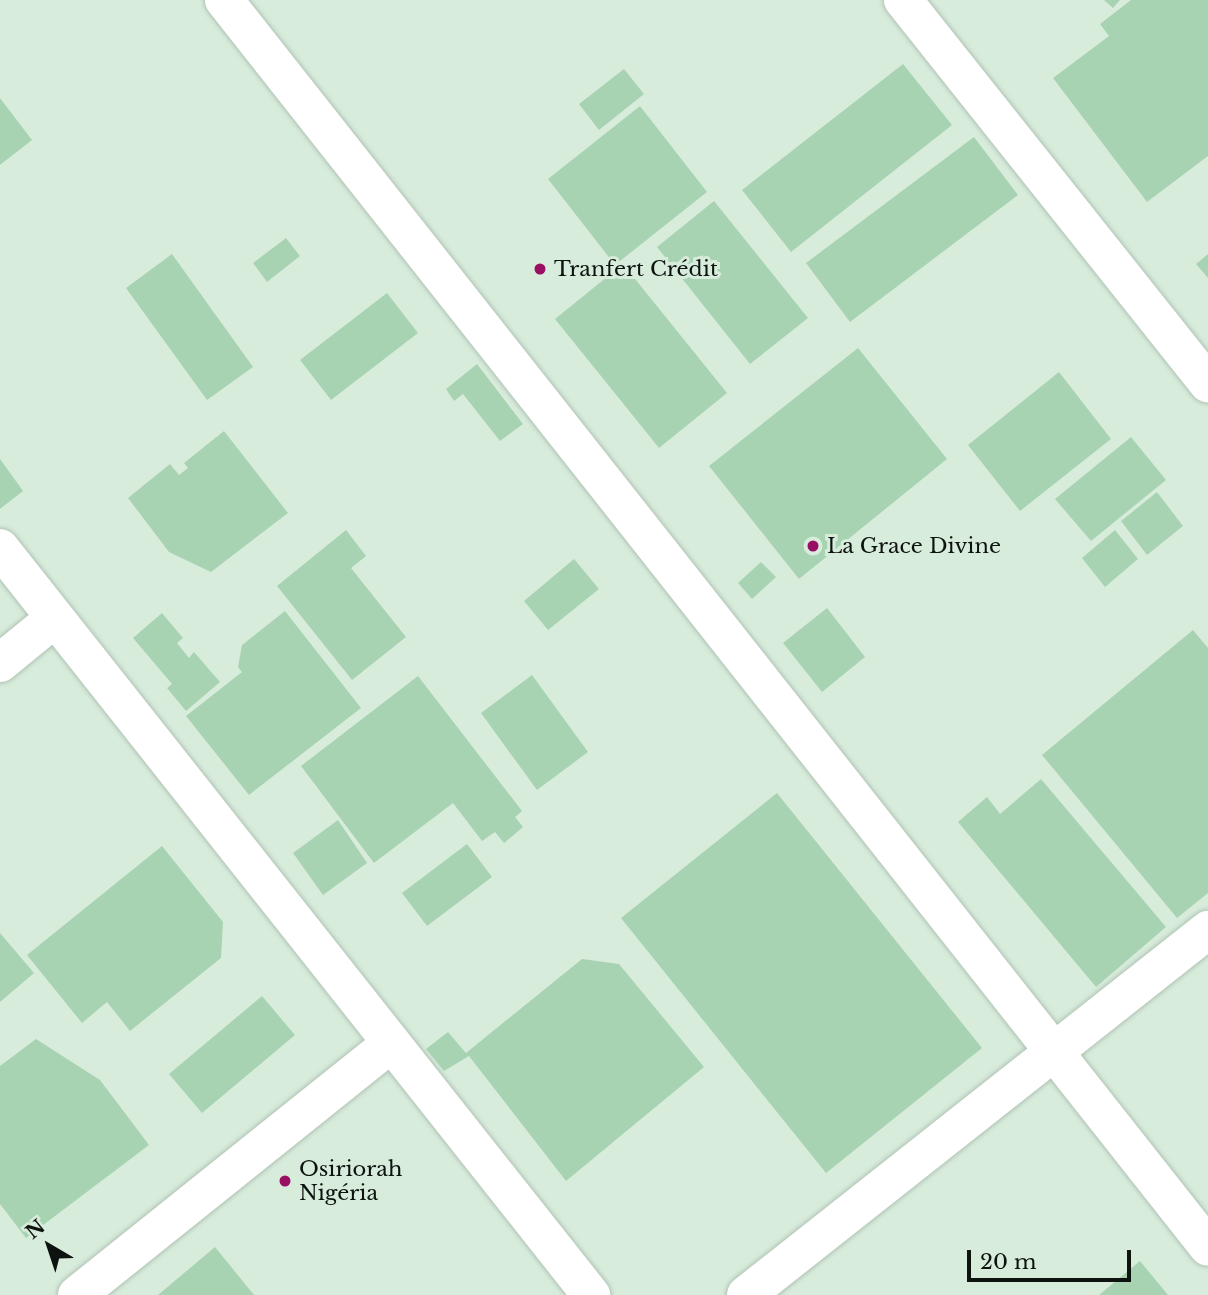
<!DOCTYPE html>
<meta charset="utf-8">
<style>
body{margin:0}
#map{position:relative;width:1208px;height:1295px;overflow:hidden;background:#d8ecdc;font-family:"Libre Baskerville",serif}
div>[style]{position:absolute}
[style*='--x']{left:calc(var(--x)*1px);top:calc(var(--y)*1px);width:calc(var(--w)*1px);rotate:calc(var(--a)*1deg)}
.building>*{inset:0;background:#a8d3b2}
.roads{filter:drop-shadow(0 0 2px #b0c3b4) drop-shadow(0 0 2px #b0c3b4)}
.minor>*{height:38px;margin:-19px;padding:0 19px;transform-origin:19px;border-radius:19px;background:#fff}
.dots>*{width:19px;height:19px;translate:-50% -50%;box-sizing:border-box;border:4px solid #d8ecdc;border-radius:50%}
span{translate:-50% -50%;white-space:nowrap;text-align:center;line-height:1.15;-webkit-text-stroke:6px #d8ecdc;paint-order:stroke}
.poi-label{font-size:21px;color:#0d140f}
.left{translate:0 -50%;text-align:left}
.north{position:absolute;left:14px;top:1211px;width:70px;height:70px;-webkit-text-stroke:5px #d8ecdc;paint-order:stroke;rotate:321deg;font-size:19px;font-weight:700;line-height:28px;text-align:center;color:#0d140f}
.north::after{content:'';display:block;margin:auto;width:24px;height:32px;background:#0d140f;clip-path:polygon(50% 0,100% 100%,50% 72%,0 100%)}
.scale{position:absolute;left:967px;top:1250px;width:164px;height:32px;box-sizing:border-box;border:4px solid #0d140f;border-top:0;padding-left:9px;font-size:21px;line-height:24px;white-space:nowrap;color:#0d140f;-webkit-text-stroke:5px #d8ecdc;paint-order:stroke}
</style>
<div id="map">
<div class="building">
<i style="clip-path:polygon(1104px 0,1120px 0,1113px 8px)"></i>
<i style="clip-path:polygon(1131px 0,1208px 0,1208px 156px,1147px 202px,1053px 78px,1109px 36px,1100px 24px)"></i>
<i style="clip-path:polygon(903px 64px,952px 125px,791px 252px,742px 190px)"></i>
<i style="clip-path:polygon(624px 69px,644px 94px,599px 130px,579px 104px)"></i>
<i style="clip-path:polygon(0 98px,32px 140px,0 165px)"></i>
<i style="clip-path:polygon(640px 106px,707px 192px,615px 265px,548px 179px)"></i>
<i style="clip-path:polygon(974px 137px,1018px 195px,850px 322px,806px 263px)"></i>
<i style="clip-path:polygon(714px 201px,808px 318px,750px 364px,657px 247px)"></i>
<i style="clip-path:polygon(286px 238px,300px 256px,267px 282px,253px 263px)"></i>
<i style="clip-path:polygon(172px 254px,253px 367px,207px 400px,126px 288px)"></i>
<i style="clip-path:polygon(1208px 254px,1208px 278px,1196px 264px)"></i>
<i style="clip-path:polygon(623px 264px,727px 393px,659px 448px,555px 319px)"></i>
<i style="clip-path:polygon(387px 293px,418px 333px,331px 400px,300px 360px)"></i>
<i style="clip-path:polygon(858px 348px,947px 459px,799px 579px,709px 466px)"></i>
<i style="clip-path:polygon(477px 364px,523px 424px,500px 441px,463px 394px,454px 401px,446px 389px)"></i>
<i style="clip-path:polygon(1059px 372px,1111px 439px,1020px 511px,968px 445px)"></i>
<i style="clip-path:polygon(224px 431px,288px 513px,211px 572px,169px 552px,128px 498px,170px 464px,179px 475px,188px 468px,184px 463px)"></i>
<i style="clip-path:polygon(1131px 437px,1166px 480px,1091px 541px,1055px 499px)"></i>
<i style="clip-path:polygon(0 459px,23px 491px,0 509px)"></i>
<i style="clip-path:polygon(1157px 492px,1183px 526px,1147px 555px,1121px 521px)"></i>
<i style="clip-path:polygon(346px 530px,366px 556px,351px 568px,406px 637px,352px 680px,277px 586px)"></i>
<i style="clip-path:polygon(1115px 530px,1138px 559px,1105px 587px,1082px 558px)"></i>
<i style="clip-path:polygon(574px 559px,599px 589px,548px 630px,524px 601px)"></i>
<i style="clip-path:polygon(761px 562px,776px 577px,752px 599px,738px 583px)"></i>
<i style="clip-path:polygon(827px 608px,865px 657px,822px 692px,783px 643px)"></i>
<i style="clip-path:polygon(285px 611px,361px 708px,249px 795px,186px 716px,242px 672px,238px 667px,242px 645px)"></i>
<i style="clip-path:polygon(162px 613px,183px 638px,177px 643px,189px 658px,194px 652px,220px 682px,186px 711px,167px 688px,172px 684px,133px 638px)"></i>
<i style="clip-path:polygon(1193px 630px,1208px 648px,1208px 893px,1177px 918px,1042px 755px)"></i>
<i style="clip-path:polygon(532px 675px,588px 752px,537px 790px,481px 713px)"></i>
<i style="clip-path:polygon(418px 676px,522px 811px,515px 817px,523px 827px,504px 843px,495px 832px,482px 841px,453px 803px,374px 863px,301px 766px)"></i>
<i style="clip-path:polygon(1041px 779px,1166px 927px,1096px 987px,958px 822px,987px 797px,1000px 814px)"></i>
<i style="clip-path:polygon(777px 793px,982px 1048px,826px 1173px,621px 918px)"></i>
<i style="clip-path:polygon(338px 820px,367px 863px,323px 895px,293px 853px)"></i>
<i style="clip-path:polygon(467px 844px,492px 877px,427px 926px,402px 893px)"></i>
<i style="clip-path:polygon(162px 846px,223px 922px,221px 958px,130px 1031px,107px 1002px,82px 1023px,27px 955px)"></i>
<i style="clip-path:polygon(0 933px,34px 973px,0 1002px)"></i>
<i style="clip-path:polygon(582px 959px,619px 964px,704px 1067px,566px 1181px,469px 1056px,444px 1071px,426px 1049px,448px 1032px,466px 1053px)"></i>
<i style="clip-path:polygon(262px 996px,295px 1035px,202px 1113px,169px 1074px)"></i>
<i style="clip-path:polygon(36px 1039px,100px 1080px,149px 1145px,26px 1238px,0 1204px,0 1066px)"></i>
<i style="clip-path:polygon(215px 1247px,254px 1295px,158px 1295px)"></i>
<i style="clip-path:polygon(1140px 1261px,1168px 1295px,1099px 1295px)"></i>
</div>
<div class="roads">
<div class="minor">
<i style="--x:224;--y:0;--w:1588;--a:51.72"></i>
<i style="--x:903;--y:0;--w:490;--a:51.5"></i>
<i style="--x:0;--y:548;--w:953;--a:51.65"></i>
<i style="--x:0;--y:663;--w:71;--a:-39.3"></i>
<i style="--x:77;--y:1295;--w:403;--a:-38.7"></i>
<i style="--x:746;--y:1295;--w:589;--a:-38.31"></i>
</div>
</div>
<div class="dots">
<i style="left:540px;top:269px;background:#980f64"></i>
<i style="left:813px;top:546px;background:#980f64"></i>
<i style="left:285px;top:1181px;background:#980f64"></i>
</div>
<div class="poi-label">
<span class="left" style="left:554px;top:269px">Tranfert Crédit</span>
<span class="left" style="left:827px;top:546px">La Grace Divine</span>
<span class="left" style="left:299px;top:1181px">Osiriorah<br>Nigéria</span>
</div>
<div class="north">N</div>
<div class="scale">20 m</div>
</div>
